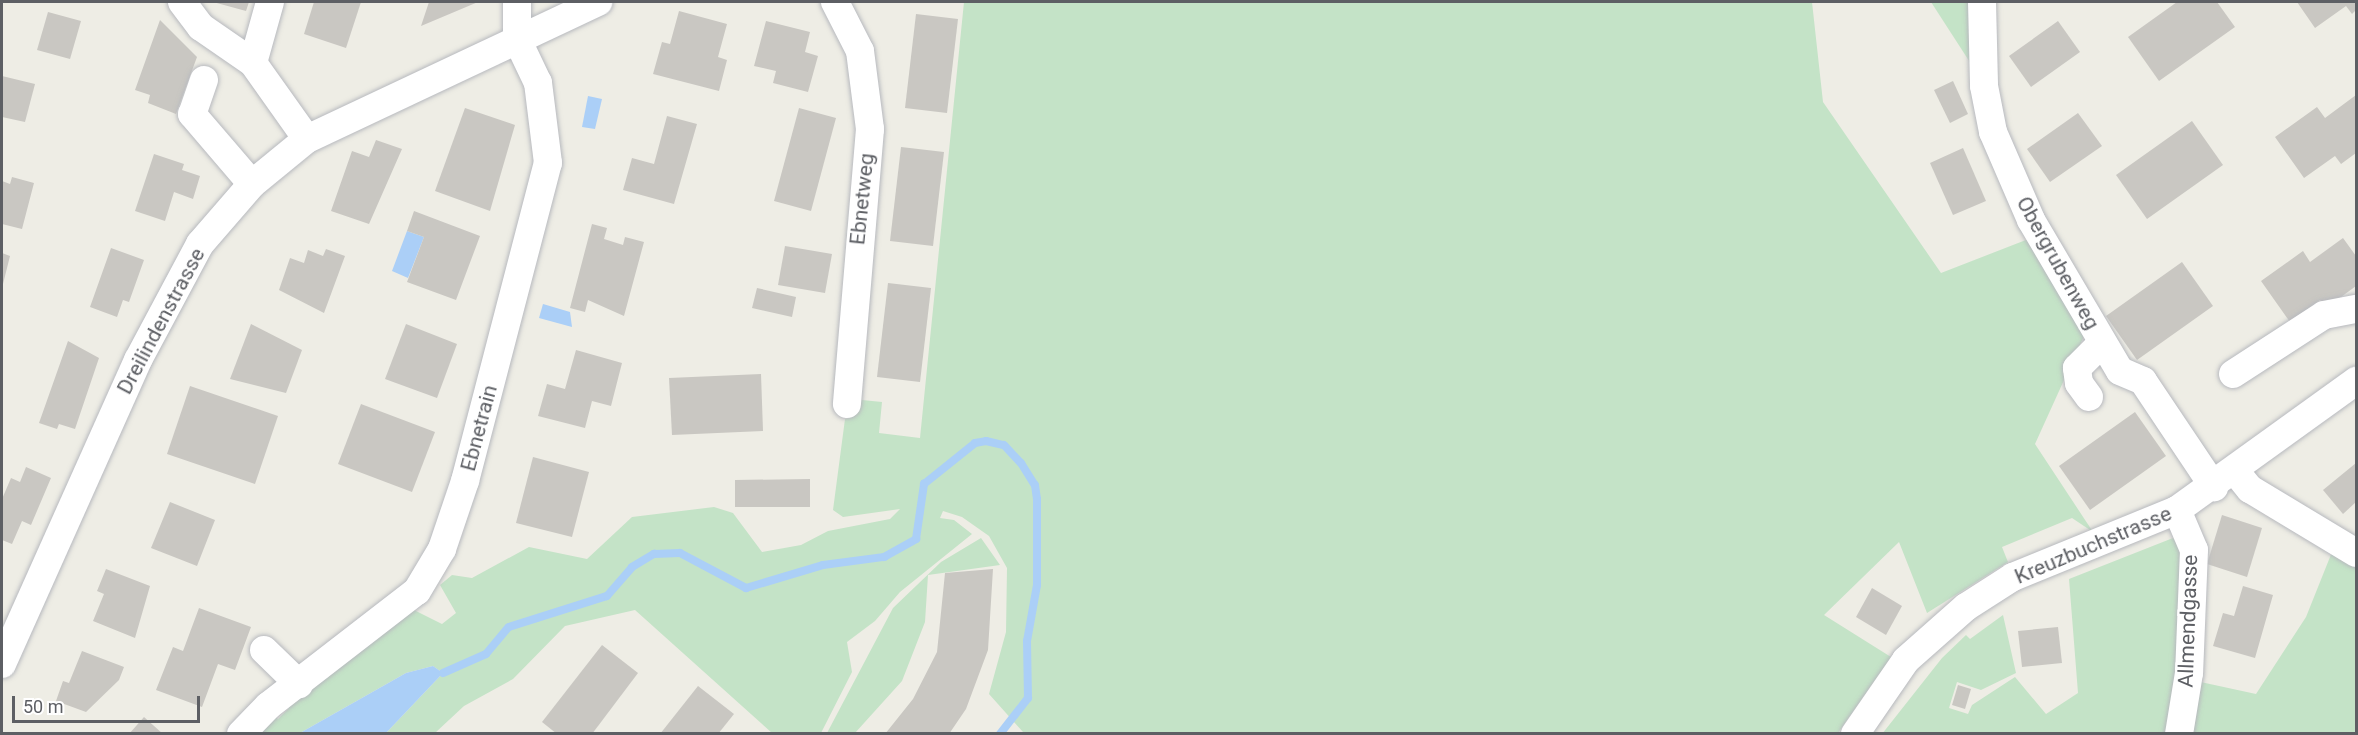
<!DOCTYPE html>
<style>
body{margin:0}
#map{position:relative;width:2358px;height:735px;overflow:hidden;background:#eeede5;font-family:Roboto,sans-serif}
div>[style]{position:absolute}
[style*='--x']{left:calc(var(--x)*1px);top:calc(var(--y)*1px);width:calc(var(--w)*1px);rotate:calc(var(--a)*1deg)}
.green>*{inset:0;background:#c4e3c7}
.water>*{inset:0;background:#abcff7}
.stream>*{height:8px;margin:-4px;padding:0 4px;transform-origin:4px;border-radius:4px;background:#abcff7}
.building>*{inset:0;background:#c9c7c2}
.roads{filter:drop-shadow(0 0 2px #b7b9be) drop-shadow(0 0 2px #b7b9be)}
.minor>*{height:28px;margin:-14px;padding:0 14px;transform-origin:14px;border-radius:14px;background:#fff}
span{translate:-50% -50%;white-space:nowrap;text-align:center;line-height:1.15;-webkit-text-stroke:4.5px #fff;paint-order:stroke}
.street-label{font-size:21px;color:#5d5f64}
.frame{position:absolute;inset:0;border:3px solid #5d5f64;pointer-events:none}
.scale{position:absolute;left:12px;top:696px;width:188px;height:27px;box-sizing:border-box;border:3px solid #5d5f64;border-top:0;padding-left:8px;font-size:18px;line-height:21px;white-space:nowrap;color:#5d5f64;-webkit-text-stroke:4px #fff;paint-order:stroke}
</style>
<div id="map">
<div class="green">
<i style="clip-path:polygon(964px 2px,1812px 2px,1823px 102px,1941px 273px,2031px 238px,2084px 336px,2035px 444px,2093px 532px,2072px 518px,2002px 547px,2008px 562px,1927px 613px,1899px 542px,1824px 615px,1891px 657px,1838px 733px,1023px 732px,989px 694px,1006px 632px,1007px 568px,989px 536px,962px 517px,943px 511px,940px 518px,954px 520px,972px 534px,900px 592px,875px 621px,847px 642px,852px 672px,821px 733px,772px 733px,635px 610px,565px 626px,513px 679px,464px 706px,435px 733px,386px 733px,443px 673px,433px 666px,406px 673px,300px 733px,253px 734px,272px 714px,278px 719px,289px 708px,286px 703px,412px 609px,442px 624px,456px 613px,440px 585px,452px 575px,472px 578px,529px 547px,587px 559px,632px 517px,714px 507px,733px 513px,762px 552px,801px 545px,828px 531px,890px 519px,900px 509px,843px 517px,833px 510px,845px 419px,850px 418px,854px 404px,862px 400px,882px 402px,879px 433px,920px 438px)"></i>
<i style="clip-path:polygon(1931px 2px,1976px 2px,1973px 67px)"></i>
<i style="clip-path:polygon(981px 538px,1000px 565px,928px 575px,925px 622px,902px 681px,855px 733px,827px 733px,893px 608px,941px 562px)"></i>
<i style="clip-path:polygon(2173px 538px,2185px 556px,2172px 733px,1882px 734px,1942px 658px,1966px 635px,1970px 639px,2003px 615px,2016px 673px,1981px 690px,1957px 682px,1949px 708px,1968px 714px,1972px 705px,2015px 677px,2046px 714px,2078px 693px,2069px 579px)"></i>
<i style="clip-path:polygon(2334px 547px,2356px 559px,2356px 733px,2186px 734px,2196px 681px,2256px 694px,2306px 617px)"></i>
</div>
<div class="water">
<i style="clip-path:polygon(588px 96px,602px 99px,595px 129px,582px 127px)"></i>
<i style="clip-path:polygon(407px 231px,424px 237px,408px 278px,392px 271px)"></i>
<i style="clip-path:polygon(543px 304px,570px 312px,572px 327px,539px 318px)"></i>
<i style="clip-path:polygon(433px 666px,443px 673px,386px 733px,300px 733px,406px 673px)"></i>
</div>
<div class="stream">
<i style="--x:443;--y:673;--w:47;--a:-23.8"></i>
<i style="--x:486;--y:654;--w:35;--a:-50"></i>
<i style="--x:509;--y:627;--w:103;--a:-17.6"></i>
<i style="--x:607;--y:596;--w:38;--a:-49"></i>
<i style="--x:632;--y:567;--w:26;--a:-31"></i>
<i style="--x:654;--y:554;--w:26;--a:-2"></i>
<i style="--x:680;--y:553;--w:75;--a:27.9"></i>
<i style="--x:746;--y:588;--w:80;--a:-16.6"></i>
<i style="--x:823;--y:565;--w:62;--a:-7.5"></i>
<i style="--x:884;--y:557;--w:37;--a:-29"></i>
<i style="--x:916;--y:539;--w:56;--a:-81.7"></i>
<i style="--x:924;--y:484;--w:65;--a:-38.8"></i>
<i style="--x:975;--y:443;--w:11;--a:-10"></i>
<i style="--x:986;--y:441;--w:18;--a:13"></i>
<i style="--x:1004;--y:445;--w:25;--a:47"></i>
<i style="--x:1021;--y:463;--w:26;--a:58"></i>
<i style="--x:1035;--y:485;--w:14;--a:82"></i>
<i style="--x:1037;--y:499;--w:86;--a:90"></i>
<i style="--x:1037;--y:585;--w:57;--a:100.1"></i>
<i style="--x:1027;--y:641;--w:57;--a:89"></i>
<i style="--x:1028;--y:698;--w:46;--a:127.9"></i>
</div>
<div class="building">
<i style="clip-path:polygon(213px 2px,249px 2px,246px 11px)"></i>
<i style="clip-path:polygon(314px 2px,361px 2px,346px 48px,304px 34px)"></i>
<i style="clip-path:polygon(429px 2px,478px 2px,421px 26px)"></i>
<i style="clip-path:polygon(2177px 2px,2217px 2px,2235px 27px,2159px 81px,2128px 37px)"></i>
<i style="clip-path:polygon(2297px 2px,2356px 2px,2356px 10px,2352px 14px,2346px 6px,2315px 28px)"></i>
<i style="clip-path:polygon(679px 11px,727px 24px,718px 57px,727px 60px,719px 91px,653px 74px,662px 42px,670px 44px)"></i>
<i style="clip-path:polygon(48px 12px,81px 21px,70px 59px,37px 50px)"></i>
<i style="clip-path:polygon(916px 14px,958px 19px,947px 113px,905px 108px)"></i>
<i style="clip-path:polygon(160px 20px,197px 57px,176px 114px,148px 103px,150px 95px,135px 90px)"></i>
<i style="clip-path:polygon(766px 21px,810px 32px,805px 52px,818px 56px,808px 92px,773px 83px,776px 71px,754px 66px)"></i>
<i style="clip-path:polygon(2058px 21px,2080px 52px,2031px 87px,2009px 56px)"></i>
<i style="clip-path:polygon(2px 76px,35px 84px,25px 122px,2px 117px)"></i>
<i style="clip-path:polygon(1953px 81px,1968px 114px,1950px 123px,1934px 90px)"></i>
<i style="clip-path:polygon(2356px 95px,2356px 153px,2341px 164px,2335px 156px,2304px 178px,2275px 137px,2317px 107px,2325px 118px)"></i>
<i style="clip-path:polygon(465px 108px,515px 125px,490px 211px,435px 191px)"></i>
<i style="clip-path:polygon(799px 108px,836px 118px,811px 211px,774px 201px)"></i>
<i style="clip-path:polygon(2078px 113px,2102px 146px,2050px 182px,2027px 149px)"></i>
<i style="clip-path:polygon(667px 116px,697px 124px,674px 204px,623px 190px,632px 158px,654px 164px)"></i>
<i style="clip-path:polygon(2192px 121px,2223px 165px,2147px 219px,2116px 175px)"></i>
<i style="clip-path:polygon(376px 140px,402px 149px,369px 224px,331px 211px,352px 151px,369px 157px)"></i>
<i style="clip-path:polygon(901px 147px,944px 152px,933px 246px,890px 241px)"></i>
<i style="clip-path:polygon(1963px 148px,1986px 201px,1953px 215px,1930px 163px)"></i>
<i style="clip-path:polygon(154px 154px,184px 164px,182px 170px,200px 176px,193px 199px,174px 192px,165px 221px,135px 211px)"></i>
<i style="clip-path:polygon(12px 177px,34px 183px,22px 229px,2px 224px,2px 181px,10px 184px)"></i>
<i style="clip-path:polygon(414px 211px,480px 236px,456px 300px,407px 282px,424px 237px,407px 231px)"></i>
<i style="clip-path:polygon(592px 224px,607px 228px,604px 239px,623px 245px,625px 237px,644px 242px,624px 316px,588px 300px,585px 312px,570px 308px)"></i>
<i style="clip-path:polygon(2343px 238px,2356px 256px,2356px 286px,2326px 308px,2320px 300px,2290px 322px,2261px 281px,2303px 251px,2310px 262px)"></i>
<i style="clip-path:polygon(785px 246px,832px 254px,825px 293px,778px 285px)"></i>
<i style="clip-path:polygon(111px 248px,144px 260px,129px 302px,123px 300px,117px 317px,90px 307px)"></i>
<i style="clip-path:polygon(326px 249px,345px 256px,324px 313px,279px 290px,290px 258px,304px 263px,308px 250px,323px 256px)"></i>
<i style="clip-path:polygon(2px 253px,10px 256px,2px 288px)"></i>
<i style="clip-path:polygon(2182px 262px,2213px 306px,2137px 360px,2106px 316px)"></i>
<i style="clip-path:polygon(888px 283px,931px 288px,920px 382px,877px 377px)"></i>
<i style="clip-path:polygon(757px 288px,796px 297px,792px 317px,752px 308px)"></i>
<i style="clip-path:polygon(251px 324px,302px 350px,286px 393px,230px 379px)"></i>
<i style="clip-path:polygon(406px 324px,457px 344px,437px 398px,385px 379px)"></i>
<i style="clip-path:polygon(68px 341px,99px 358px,75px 429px,59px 424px,57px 429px,39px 423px)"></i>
<i style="clip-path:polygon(576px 350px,622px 363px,611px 406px,592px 401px,585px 428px,538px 416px,547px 384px,565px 389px)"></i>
<i style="clip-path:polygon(761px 374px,763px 431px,672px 435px,669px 378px)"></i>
<i style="clip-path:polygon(190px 386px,278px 416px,255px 484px,167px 454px)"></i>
<i style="clip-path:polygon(361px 404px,435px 432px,412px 492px,338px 464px)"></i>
<i style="clip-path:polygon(2135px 412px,2166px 456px,2090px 510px,2059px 466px)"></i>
<i style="clip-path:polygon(533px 457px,589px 472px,572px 537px,516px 523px)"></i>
<i style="clip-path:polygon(2356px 463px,2356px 502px,2343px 514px,2323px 490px)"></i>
<i style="clip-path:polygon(26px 467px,51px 478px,31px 525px,22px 521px,12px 544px,2px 540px,2px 499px,11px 478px,20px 482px)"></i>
<i style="clip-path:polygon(810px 479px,810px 507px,735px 507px,735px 480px)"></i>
<i style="clip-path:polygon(170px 502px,215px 520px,197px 566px,151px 548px)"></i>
<i style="clip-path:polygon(2222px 515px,2262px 528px,2247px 577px,2207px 564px)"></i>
<i style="clip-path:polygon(106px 569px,150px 586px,135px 638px,93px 621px,104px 594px,97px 591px)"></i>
<i style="clip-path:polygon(993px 569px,988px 650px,966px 709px,949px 734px,885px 734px,913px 699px,937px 652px,945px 573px)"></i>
<i style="clip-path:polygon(2243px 586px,2273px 595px,2255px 658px,2213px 646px,2223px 613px,2234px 616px)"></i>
<i style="clip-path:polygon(1872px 588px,1902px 606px,1886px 635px,1856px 617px)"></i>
<i style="clip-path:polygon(199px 608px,251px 627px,235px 670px,218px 664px,202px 707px,156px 690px,173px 647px,183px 651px)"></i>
<i style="clip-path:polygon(2058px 627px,2062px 663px,2022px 667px,2018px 631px)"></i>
<i style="clip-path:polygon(602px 645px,638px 673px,592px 734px,557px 734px,542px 722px)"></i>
<i style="clip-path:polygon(82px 651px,124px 667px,119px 680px,86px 712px,56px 701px,63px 681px,69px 683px)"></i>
<i style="clip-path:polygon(1958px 685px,1971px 689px,1965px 709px,1952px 705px)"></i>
<i style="clip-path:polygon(698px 686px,734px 714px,718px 734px,660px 734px)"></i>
<i style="clip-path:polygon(144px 717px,163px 734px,129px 734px)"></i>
</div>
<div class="roads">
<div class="minor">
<i style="--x:182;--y:2;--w:31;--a:53"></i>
<i style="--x:201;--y:27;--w:63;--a:34.7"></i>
<i style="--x:270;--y:2;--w:63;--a:105.6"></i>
<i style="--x:253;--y:63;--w:93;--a:54.6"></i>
<i style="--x:835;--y:2;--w:55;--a:63"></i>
<i style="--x:860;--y:51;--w:79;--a:82.7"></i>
<i style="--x:870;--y:129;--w:276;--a:94.8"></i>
<i style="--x:1982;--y:2;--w:84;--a:88.6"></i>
<i style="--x:1984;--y:86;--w:47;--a:78.9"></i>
<i style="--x:1993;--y:132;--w:96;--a:66.6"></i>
<i style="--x:2031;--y:220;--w:175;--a:59.5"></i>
<i style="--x:2120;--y:371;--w:25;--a:23"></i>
<i style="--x:2143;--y:381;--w:128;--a:56.2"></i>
<i style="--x:204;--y:80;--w:36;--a:109"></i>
<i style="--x:192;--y:114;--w:92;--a:49.4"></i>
<i style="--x:2233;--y:374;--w:108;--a:-33"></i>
<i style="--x:2324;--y:315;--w:33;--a:-11"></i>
<i style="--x:2089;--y:397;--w:17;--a:-126"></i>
<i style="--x:2079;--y:383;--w:15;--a:-98"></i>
<i style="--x:2077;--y:368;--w:35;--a:-45"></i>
<i style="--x:2236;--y:472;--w:22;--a:51"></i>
<i style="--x:2250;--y:489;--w:124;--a:31.1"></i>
<i style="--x:2177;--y:510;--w:43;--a:67"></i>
<i style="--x:2194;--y:550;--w:123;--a:92.3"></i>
<i style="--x:2189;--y:673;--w:62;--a:99.3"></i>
<i style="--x:264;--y:650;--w:49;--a:44.2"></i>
<i style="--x:2;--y:664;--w:333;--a:-65.9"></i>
<i style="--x:138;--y:360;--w:132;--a:-61.9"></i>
<i style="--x:200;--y:244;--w:79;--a:-49.1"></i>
<i style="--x:252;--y:184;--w:71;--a:-39.3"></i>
<i style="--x:307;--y:139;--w:322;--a:-25.2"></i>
<i style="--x:241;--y:734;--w:39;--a:-46"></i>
<i style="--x:268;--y:706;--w:188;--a:-37.7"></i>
<i style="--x:417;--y:591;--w:49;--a:-59.2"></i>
<i style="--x:442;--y:549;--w:72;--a:-71.3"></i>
<i style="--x:465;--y:481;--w:329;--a:-75.4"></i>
<i style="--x:548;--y:163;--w:81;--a:-97.1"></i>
<i style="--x:538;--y:83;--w:49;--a:-115.5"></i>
<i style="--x:517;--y:39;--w:37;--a:-90"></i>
<i style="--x:1855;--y:734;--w:90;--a:-55.4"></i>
<i style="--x:1906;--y:660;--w:80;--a:-41.5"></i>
<i style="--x:1966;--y:607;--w:56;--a:-32.6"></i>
<i style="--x:2013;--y:577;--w:177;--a:-22.2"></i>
<i style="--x:2177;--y:510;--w:221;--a:-35.8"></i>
</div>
</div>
<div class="street-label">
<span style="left:862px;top:199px;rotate:-84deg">Ebnetweg</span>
<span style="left:2058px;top:263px;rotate:61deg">Obergrubenweg</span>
<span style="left:161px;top:321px;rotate:-62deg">Dreilindenstrasse</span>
<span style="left:479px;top:428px;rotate:-75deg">Ebnetrain</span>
<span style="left:2093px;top:545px;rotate:-23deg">Kreuzbuchstrasse</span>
<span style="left:2188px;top:621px;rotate:-88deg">Allmendgasse</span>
</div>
<div class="frame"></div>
<div class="scale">50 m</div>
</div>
